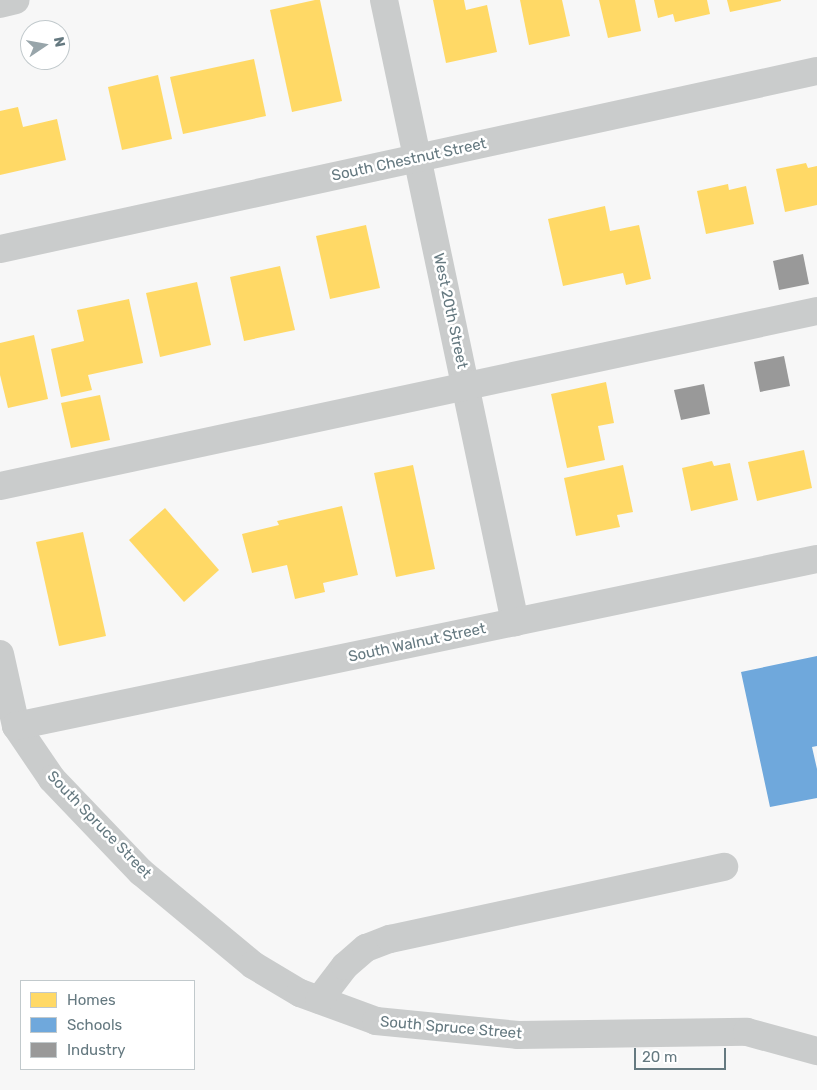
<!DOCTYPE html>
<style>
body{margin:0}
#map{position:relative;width:817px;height:1090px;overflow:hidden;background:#f7f7f7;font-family:Rubik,sans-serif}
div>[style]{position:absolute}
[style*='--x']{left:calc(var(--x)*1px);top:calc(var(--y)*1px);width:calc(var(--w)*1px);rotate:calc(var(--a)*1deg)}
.homes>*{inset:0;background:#ffd966}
.schools>*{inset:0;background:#6fa8dc}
.industry>*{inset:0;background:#999}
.minor>*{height:28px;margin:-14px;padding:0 14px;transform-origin:14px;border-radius:14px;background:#cacccc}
span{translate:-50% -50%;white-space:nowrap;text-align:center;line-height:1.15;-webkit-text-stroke:5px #fff;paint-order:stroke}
.street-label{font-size:15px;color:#657980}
.legend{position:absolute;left:20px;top:980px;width:175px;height:90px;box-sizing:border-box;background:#fff;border:1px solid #c1c9cc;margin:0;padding:6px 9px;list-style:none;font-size:15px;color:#657980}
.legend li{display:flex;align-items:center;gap:10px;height:25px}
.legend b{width:25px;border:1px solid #c1c9cc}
.north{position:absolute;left:20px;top:20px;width:50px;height:50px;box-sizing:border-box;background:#fff;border:1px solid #c1c9cc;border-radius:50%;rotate:78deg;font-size:14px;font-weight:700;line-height:20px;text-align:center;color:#657980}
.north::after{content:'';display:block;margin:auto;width:18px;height:22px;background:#98a5aa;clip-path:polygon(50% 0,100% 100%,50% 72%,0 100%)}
.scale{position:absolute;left:634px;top:1048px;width:92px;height:22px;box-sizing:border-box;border:2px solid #657980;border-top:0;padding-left:6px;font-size:15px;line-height:18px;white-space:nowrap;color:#657980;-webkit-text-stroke:4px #fff;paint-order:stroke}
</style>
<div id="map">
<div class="homes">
<i style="clip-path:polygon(315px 0,320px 0,342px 101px,292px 112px,270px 10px)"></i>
<i style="clip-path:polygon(433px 0,464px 0,466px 10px,487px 5px,497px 52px,446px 63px)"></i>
<i style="clip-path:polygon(520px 0,562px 0,570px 36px,529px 45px)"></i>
<i style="clip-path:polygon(599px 0,635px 0,641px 31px,608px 38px)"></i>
<i style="clip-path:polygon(654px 0,707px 0,710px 14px,675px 22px,673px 14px,658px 18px)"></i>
<i style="clip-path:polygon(727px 0,781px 0,781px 1px,730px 12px)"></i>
<i style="clip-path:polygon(254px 59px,266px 116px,183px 134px,170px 77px)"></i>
<i style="clip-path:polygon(158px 75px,172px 139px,122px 150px,108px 87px)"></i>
<i style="clip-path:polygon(18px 107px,23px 127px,57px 119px,66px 160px,0 175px,0 111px)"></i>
<i style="clip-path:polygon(806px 163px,808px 168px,817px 166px,817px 205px,785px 212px,776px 169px)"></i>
<i style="clip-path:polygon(728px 184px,729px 190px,746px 186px,754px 224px,706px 234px,697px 191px)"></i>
<i style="clip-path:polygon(605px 206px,610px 231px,639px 225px,651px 279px,626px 285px,623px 273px,563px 286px,548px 219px)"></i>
<i style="clip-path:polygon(366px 225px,380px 288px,330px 299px,316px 236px)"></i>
<i style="clip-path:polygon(280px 266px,295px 330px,244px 341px,230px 277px)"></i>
<i style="clip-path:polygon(197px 282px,211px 345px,160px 357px,146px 293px)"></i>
<i style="clip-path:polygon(129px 299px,143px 363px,88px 375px,92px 390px,61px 397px,51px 349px,84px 341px,77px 310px)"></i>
<i style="clip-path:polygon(34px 335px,48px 399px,8px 408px,0 375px,0 343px)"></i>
<i style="clip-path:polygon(606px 382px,614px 423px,598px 426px,605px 460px,567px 468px,551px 394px)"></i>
<i style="clip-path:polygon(100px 395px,110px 440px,71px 448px,61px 403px)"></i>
<i style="clip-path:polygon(804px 450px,812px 488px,757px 501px,748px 462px)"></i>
<i style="clip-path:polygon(712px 461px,714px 466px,730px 463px,738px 500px,691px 511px,682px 468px)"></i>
<i style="clip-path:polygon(413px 465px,435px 569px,396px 577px,374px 473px)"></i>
<i style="clip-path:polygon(623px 465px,633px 512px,617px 515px,620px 527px,576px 536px,564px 478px)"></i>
<i style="clip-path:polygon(342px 506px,358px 575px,323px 583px,325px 592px,295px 599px,287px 565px,252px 573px,242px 534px,279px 525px,277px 521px)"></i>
<i style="clip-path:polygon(165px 508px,219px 570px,184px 602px,129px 540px)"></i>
<i style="clip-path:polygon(83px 532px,106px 636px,59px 646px,36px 542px)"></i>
</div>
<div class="schools">
<i style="clip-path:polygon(817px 656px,817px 746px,812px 747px,817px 769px,817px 798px,770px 807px,741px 672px)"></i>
</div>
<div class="industry">
<i style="clip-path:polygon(803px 254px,809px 284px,779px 290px,773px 261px)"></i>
<i style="clip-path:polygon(784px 356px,790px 386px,760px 392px,754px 362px)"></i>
<i style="clip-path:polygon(704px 384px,710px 414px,681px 420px,674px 390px)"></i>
</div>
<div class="minor">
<i style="--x:384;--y:0;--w:636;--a:78.11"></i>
<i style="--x:0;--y:4;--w:16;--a:-14"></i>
<i style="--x:0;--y:249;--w:836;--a:-12.29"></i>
<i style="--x:0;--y:486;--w:836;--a:-12.09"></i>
<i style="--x:0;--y:654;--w:74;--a:77.5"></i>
<i style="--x:16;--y:726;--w:64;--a:55.8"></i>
<i style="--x:52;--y:779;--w:129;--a:46.3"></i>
<i style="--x:141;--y:872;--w:146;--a:39.7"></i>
<i style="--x:253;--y:965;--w:55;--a:30.8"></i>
<i style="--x:300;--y:993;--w:81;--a:20.2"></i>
<i style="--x:376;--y:1021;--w:143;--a:5.6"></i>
<i style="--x:518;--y:1035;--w:229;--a:-0.8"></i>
<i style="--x:747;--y:1032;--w:73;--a:15.2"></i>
<i style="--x:16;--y:726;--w:818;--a:-11.78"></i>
<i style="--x:319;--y:1000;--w:43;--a:-52.6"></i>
<i style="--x:345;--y:966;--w:28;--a:-41"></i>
<i style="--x:366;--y:948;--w:26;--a:-21"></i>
<i style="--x:390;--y:939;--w:342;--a:-12.2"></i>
</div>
<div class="street-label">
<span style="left:409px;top:160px;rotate:-12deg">South Chestnut Street</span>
<span style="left:450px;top:311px;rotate:78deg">West 20th Street</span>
<span style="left:417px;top:643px;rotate:-12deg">South Walnut Street</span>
<span style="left:99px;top:825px;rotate:46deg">South Spruce Street</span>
<span style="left:451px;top:1028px;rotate:5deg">South Spruce Street</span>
</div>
<ul class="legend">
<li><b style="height:14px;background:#ffd966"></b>Homes</li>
<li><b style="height:14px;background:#6fa8dc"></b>Schools</li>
<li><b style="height:14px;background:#999"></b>Industry</li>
</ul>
<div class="north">N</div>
<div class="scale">20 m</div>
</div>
